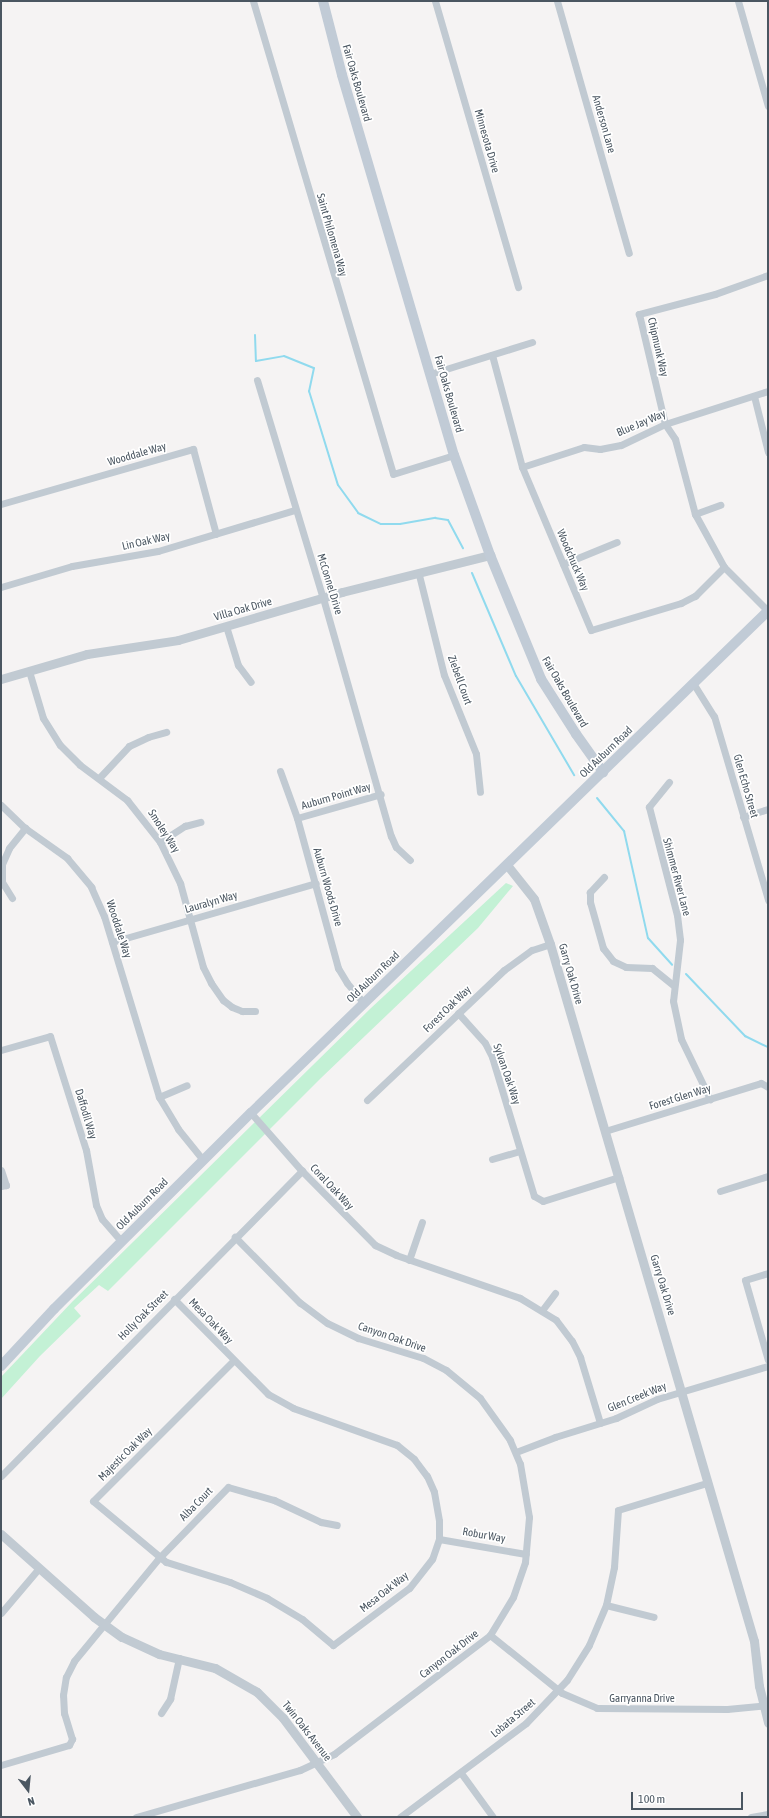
<!DOCTYPE html>
<style>
body{margin:0}
#map{position:relative;width:769px;height:1818px;overflow:hidden;background:#f5f3f3;font-family:"Asap Condensed",sans-serif}
div>[style]{position:absolute}
[style*='--x']{left:calc(var(--x)*1px);top:calc(var(--y)*1px);width:calc(var(--w)*1px);rotate:calc(var(--a)*1deg)}
.green>*{inset:0;background:#c3f1d5}
.stream>*{height:2px;margin:-1px;padding:0 1px;transform-origin:1px;border-radius:1px;background:#90daee}
.minor>*{height:7px;margin:-3.5px;padding:0 3.5px;transform-origin:3.5px;border-radius:3.5px;background:#c1cad2}
.tertiary>*{height:9px;margin:-4.5px;padding:0 4.5px;transform-origin:4.5px;border-radius:4.5px;background:#c1cad2}
.secondary>*{height:10px;margin:-5px;padding:0 5px;transform-origin:5px;border-radius:5px;background:#c1cbd6}
span{translate:-50% -50%;white-space:nowrap;text-align:center;line-height:1.15;-webkit-text-stroke:3.5px #fff;paint-order:stroke}
.street-label{font-size:11px;color:#4a5661}
.frame{position:absolute;inset:0;border:2px solid #4a5661;pointer-events:none}
.north{position:absolute;left:8px;top:1770px;width:40px;height:40px;-webkit-text-stroke:3px #fff;paint-order:stroke;rotate:164deg;font-size:11px;font-weight:700;line-height:16px;text-align:center;color:#4a5661}
.north::after{content:'';display:block;margin:auto;width:14px;height:18px;background:#4a5661;clip-path:polygon(50% 0,100% 100%,50% 72%,0 100%)}
.scale{position:absolute;left:631px;top:1792px;width:112px;height:18px;box-sizing:border-box;border:2px solid #4a5661;border-top:0;padding-left:5px;font-size:12px;line-height:14px;white-space:nowrap;color:#4a5661;-webkit-text-stroke:3px #fff;paint-order:stroke}
</style>
<div id="map">
<div class="green">
<i style="clip-path:polygon(506px 883px,513px 886px,478px 928px,321px 1078px,108px 1291px,99px 1285px,74px 1308px,81px 1316px,40px 1356px,1px 1399px,1px 1377px,72px 1302px,371px 1008px)"></i>
</div>
<div class="stream">
<i style="--x:255;--y:335;--w:26;--a:88"></i>
<i style="--x:256;--y:361;--w:28;--a:-10"></i>
<i style="--x:284;--y:356;--w:32;--a:22"></i>
<i style="--x:314;--y:368;--w:24;--a:102"></i>
<i style="--x:309;--y:391;--w:98;--a:72.9"></i>
<i style="--x:338;--y:485;--w:34;--a:54"></i>
<i style="--x:358;--y:513;--w:25;--a:26"></i>
<i style="--x:381;--y:524;--w:19;--a:0"></i>
<i style="--x:400;--y:524;--w:36;--a:-10"></i>
<i style="--x:435;--y:518;--w:13;--a:9"></i>
<i style="--x:448;--y:520;--w:32;--a:62"></i>
<i style="--x:472;--y:573;--w:112;--a:66.9"></i>
<i style="--x:516;--y:676;--w:115;--a:59.6"></i>
<i style="--x:597;--y:798;--w:43;--a:50.7"></i>
<i style="--x:624;--y:831;--w:110;--a:77.4"></i>
<i style="--x:648;--y:938;--w:36;--a:48"></i>
<i style="--x:686;--y:974;--w:86;--a:46.4"></i>
<i style="--x:745;--y:1036;--w:25;--a:26"></i>
</div>
<div class="minor">
<i style="--x:253;--y:1;--w:493;--a:73.5"></i>
<i style="--x:393;--y:474;--w:64;--a:-17.3"></i>
<i style="--x:435;--y:1;--w:298;--a:73.8"></i>
<i style="--x:557;--y:1;--w:262;--a:74.1"></i>
<i style="--x:738;--y:1;--w:109;--a:74.1"></i>
<i style="--x:768;--y:275;--w:56;--a:160.3"></i>
<i style="--x:715;--y:294;--w:79;--a:165.3"></i>
<i style="--x:639;--y:314;--w:113;--a:76.7"></i>
<i style="--x:665;--y:424;--w:18;--a:56"></i>
<i style="--x:675;--y:439;--w:78;--a:75.1"></i>
<i style="--x:695;--y:514;--w:60;--a:61.3"></i>
<i style="--x:724;--y:567;--w:62;--a:45"></i>
<i style="--x:492;--y:355;--w:116;--a:75"></i>
<i style="--x:522;--y:467;--w:177;--a:67.1"></i>
<i style="--x:591;--y:630;--w:94;--a:-16.7"></i>
<i style="--x:681;--y:603;--w:16;--a:-27"></i>
<i style="--x:695;--y:596;--w:41;--a:-45"></i>
<i style="--x:430;--y:374;--w:107;--a:-17.4"></i>
<i style="--x:257;--y:380;--w:228;--a:73.2"></i>
<i style="--x:323;--y:598;--w:248;--a:74.1"></i>
<i style="--x:391;--y:836;--w:12;--a:66"></i>
<i style="--x:396;--y:847;--w:19;--a:43"></i>
<i style="--x:754;--y:396;--w:58;--a:76"></i>
<i style="--x:522;--y:467;--w:65;--a:-17.9"></i>
<i style="--x:584;--y:447;--w:16;--a:7"></i>
<i style="--x:600;--y:449;--w:21;--a:-11"></i>
<i style="--x:621;--y:445;--w:49;--a:-25.5"></i>
<i style="--x:665;--y:424;--w:108;--a:-17.8"></i>
<i style="--x:1;--y:504;--w:200;--a:-16"></i>
<i style="--x:193;--y:449;--w:88;--a:74.9"></i>
<i style="--x:695;--y:514;--w:27;--a:-20"></i>
<i style="--x:563;--y:564;--w:58;--a:-22.2"></i>
<i style="--x:419;--y:575;--w:103;--a:76"></i>
<i style="--x:444;--y:675;--w:85;--a:67.9"></i>
<i style="--x:476;--y:754;--w:38;--a:84"></i>
<i style="--x:1;--y:587;--w:74;--a:-16.5"></i>
<i style="--x:72;--y:566;--w:87;--a:-9.9"></i>
<i style="--x:158;--y:551;--w:143;--a:-16.7"></i>
<i style="--x:226;--y:626;--w:41;--a:72.9"></i>
<i style="--x:238;--y:665;--w:21;--a:53"></i>
<i style="--x:29;--y:671;--w:49;--a:73.4"></i>
<i style="--x:43;--y:718;--w:32;--a:58"></i>
<i style="--x:60;--y:745;--w:28;--a:45"></i>
<i style="--x:80;--y:765;--w:59;--a:36.7"></i>
<i style="--x:127;--y:800;--w:53;--a:51.8"></i>
<i style="--x:160;--y:842;--w:46;--a:64"></i>
<i style="--x:180;--y:883;--w:87;--a:74.7"></i>
<i style="--x:203;--y:967;--w:18;--a:63"></i>
<i style="--x:211;--y:983;--w:21;--a:55"></i>
<i style="--x:223;--y:1000;--w:11;--a:38"></i>
<i style="--x:232;--y:1007;--w:11;--a:22"></i>
<i style="--x:242;--y:1011;--w:13;--a:0"></i>
<i style="--x:693;--y:683;--w:39;--a:58"></i>
<i style="--x:714;--y:716;--w:192;--a:73.6"></i>
<i style="--x:280;--y:771;--w:50;--a:70.1"></i>
<i style="--x:297;--y:818;--w:156;--a:74.7"></i>
<i style="--x:338;--y:968;--w:17;--a:59"></i>
<i style="--x:347;--y:983;--w:26;--a:50"></i>
<i style="--x:100;--y:777;--w:42;--a:-46.9"></i>
<i style="--x:129;--y:746;--w:21;--a:-25"></i>
<i style="--x:148;--y:737;--w:19;--a:-16"></i>
<i style="--x:669;--y:782;--w:32;--a:129"></i>
<i style="--x:649;--y:807;--w:112;--a:75.5"></i>
<i style="--x:677;--y:915;--w:25;--a:83"></i>
<i style="--x:680;--y:940;--w:61;--a:96.5"></i>
<i style="--x:673;--y:1001;--w:39;--a:78"></i>
<i style="--x:681;--y:1039;--w:67;--a:64.2"></i>
<i style="--x:1;--y:805;--w:33;--a:44"></i>
<i style="--x:25;--y:828;--w:52;--a:35.5"></i>
<i style="--x:67;--y:858;--w:38;--a:50"></i>
<i style="--x:91;--y:887;--w:32;--a:66"></i>
<i style="--x:104;--y:916;--w:189;--a:73.1"></i>
<i style="--x:159;--y:1097;--w:37;--a:59"></i>
<i style="--x:178;--y:1129;--w:40;--a:51"></i>
<i style="--x:743;--y:817;--w:26;--a:-18"></i>
<i style="--x:297;--y:818;--w:87;--a:-15.9"></i>
<i style="--x:160;--y:842;--w:30;--a:-33"></i>
<i style="--x:185;--y:826;--w:16;--a:-15"></i>
<i style="--x:604;--y:877;--w:21;--a:133"></i>
<i style="--x:590;--y:892;--w:10;--a:90"></i>
<i style="--x:590;--y:902;--w:48;--a:74.2"></i>
<i style="--x:603;--y:948;--w:16;--a:52"></i>
<i style="--x:613;--y:961;--w:14;--a:25"></i>
<i style="--x:626;--y:967;--w:26;--a:2"></i>
<i style="--x:652;--y:968;--w:27;--a:39"></i>
<i style="--x:12;--y:898;--w:19;--a:-122"></i>
<i style="--x:2;--y:882;--w:18;--a:-90"></i>
<i style="--x:2;--y:864;--w:17;--a:-66"></i>
<i style="--x:9;--y:848;--w:26;--a:-51"></i>
<i style="--x:112;--y:942;--w:212;--a:-16.1"></i>
<i style="--x:458;--y:1013;--w:40;--a:48"></i>
<i style="--x:485;--y:1043;--w:16;--a:63"></i>
<i style="--x:492;--y:1057;--w:145;--a:73.2"></i>
<i style="--x:534;--y:1196;--w:10;--a:29"></i>
<i style="--x:543;--y:1201;--w:80;--a:-17.5"></i>
<i style="--x:1;--y:1050;--w:51;--a:-15.9"></i>
<i style="--x:50;--y:1036;--w:120;--a:72.5"></i>
<i style="--x:86;--y:1150;--w:56;--a:79.7"></i>
<i style="--x:96;--y:1205;--w:15;--a:67"></i>
<i style="--x:102;--y:1219;--w:30;--a:49"></i>
<i style="--x:159;--y:1097;--w:30;--a:-23"></i>
<i style="--x:367;--y:1100;--w:189;--a:-43.5"></i>
<i style="--x:504;--y:970;--w:34;--a:-36"></i>
<i style="--x:532;--y:950;--w:19;--a:-18"></i>
<i style="--x:251;--y:1113;--w:77;--a:48.7"></i>
<i style="--x:302;--y:1171;--w:104;--a:45.4"></i>
<i style="--x:375;--y:1245;--w:23;--a:25"></i>
<i style="--x:396;--y:1255;--w:131;--a:19.1"></i>
<i style="--x:520;--y:1298;--w:42;--a:31.4"></i>
<i style="--x:556;--y:1320;--w:26;--a:53"></i>
<i style="--x:572;--y:1341;--w:18;--a:63"></i>
<i style="--x:580;--y:1357;--w:69;--a:73.1"></i>
<i style="--x:605;--y:1131;--w:163;--a:-17.1"></i>
<i style="--x:761;--y:1083;--w:8;--a:30"></i>
<i style="--x:492;--y:1159;--w:29;--a:-16"></i>
<i style="--x:1;--y:1170;--w:16;--a:72"></i>
<i style="--x:6;--y:1185;--w:5;--a:169"></i>
<i style="--x:720;--y:1191;--w:50;--a:-17.4"></i>
<i style="--x:409;--y:1260;--w:40;--a:-71.1"></i>
<i style="--x:768;--y:1273;--w:24;--a:163"></i>
<i style="--x:745;--y:1280;--w:83;--a:74"></i>
<i style="--x:174;--y:1299;--w:134;--a:45.3"></i>
<i style="--x:268;--y:1394;--w:29;--a:29"></i>
<i style="--x:293;--y:1408;--w:110;--a:19.6"></i>
<i style="--x:397;--y:1445;--w:22;--a:39"></i>
<i style="--x:414;--y:1459;--w:21;--a:53"></i>
<i style="--x:427;--y:1476;--w:17;--a:66"></i>
<i style="--x:434;--y:1492;--w:29;--a:80"></i>
<i style="--x:439;--y:1521;--w:18;--a:90"></i>
<i style="--x:439;--y:1539;--w:21;--a:109"></i>
<i style="--x:432;--y:1559;--w:37;--a:128"></i>
<i style="--x:409;--y:1588;--w:95;--a:143.1"></i>
<i style="--x:333;--y:1645;--w:40;--a:-140"></i>
<i style="--x:302;--y:1619;--w:41;--a:-149"></i>
<i style="--x:267;--y:1598;--w:40;--a:-156.6"></i>
<i style="--x:230;--y:1582;--w:67;--a:-162.6"></i>
<i style="--x:166;--y:1562;--w:95;--a:-140.1"></i>
<i style="--x:93;--y:1501;--w:199;--a:-45"></i>
<i style="--x:543;--y:1309;--w:20;--a:-53"></i>
<i style="--x:516;--y:1452;--w:42;--a:-21"></i>
<i style="--x:555;--y:1437;--w:64;--a:-17.3"></i>
<i style="--x:616;--y:1418;--w:45;--a:-24.9"></i>
<i style="--x:657;--y:1399;--w:116;--a:-16.6"></i>
<i style="--x:1;--y:1476;--w:429;--a:-45.4"></i>
<i style="--x:439;--y:1539;--w:88;--a:9.8"></i>
<i style="--x:606;--y:1605;--w:49;--a:14"></i>
<i style="--x:1;--y:1613;--w:59;--a:-49.8"></i>
<i style="--x:490;--y:1635;--w:92;--a:38.9"></i>
<i style="--x:562;--y:1693;--w:38;--a:23"></i>
<i style="--x:597;--y:1708;--w:130;--a:0.4"></i>
<i style="--x:727;--y:1709;--w:41;--a:-5.6"></i>
<i style="--x:161;--y:1713;--w:17;--a:-57"></i>
<i style="--x:170;--y:1699;--w:42;--a:-77.6"></i>
<i style="--x:1;--y:1765;--w:71;--a:-16.4"></i>
<i style="--x:69;--y:1745;--w:7;--a:-63"></i>
<i style="--x:72;--y:1739;--w:27;--a:-107"></i>
<i style="--x:64;--y:1713;--w:18;--a:-93"></i>
<i style="--x:63;--y:1695;--w:18;--a:-81"></i>
<i style="--x:66;--y:1677;--w:18;--a:-63"></i>
<i style="--x:74;--y:1661;--w:134;--a:-50.5"></i>
<i style="--x:159;--y:1558;--w:99;--a:-45.8"></i>
<i style="--x:228;--y:1487;--w:48;--a:15.8"></i>
<i style="--x:274;--y:1500;--w:52;--a:25.1"></i>
<i style="--x:321;--y:1522;--w:16;--a:11"></i>
<i style="--x:461;--y:1773;--w:54;--a:54"></i>
<i style="--x:136;--y:1817;--w:171;--a:-16"></i>
<i style="--x:300;--y:1770;--w:38;--a:-25"></i>
<i style="--x:334;--y:1754;--w:196;--a:-37.3"></i>
<i style="--x:490;--y:1635;--w:44;--a:-58.8"></i>
<i style="--x:513;--y:1597;--w:37;--a:-71"></i>
<i style="--x:525;--y:1562;--w:45;--a:-84.9"></i>
<i style="--x:529;--y:1517;--w:54;--a:-99.6"></i>
<i style="--x:520;--y:1464;--w:26;--a:-113"></i>
<i style="--x:510;--y:1440;--w:52;--a:-125.5"></i>
<i style="--x:480;--y:1398;--w:44;--a:-140.5"></i>
<i style="--x:446;--y:1370;--w:26;--a:-152"></i>
<i style="--x:423;--y:1358;--w:68;--a:-162.9"></i>
<i style="--x:358;--y:1338;--w:34;--a:-154"></i>
<i style="--x:327;--y:1323;--w:34;--a:-143"></i>
<i style="--x:300;--y:1303;--w:93;--a:-134.6"></i>
<i style="--x:400;--y:1817;--w:157;--a:-36.7"></i>
<i style="--x:526;--y:1723;--w:59;--a:-46.4"></i>
<i style="--x:567;--y:1680;--w:41;--a:-57.8"></i>
<i style="--x:589;--y:1645;--w:43;--a:-67"></i>
<i style="--x:606;--y:1605;--w:39;--a:-78"></i>
<i style="--x:614;--y:1567;--w:57;--a:-86"></i>
<i style="--x:618;--y:1510;--w:93;--a:-16.9"></i>
<i style="--x:751;--y:1817;--w:17;--a:-10"></i>
</div>
<div class="tertiary">
<i style="--x:1;--y:679;--w:90;--a:-16.2"></i>
<i style="--x:87;--y:654;--w:92;--a:-8.7"></i>
<i style="--x:178;--y:640;--w:171;--a:-16.3"></i>
<i style="--x:342;--y:592;--w:153;--a:-14"></i>
<i style="--x:507;--y:865;--w:43;--a:51.5"></i>
<i style="--x:534;--y:899;--w:48;--a:70.4"></i>
<i style="--x:550;--y:944;--w:726;--a:73.69"></i>
<i style="--x:754;--y:1641;--w:45;--a:83.7"></i>
<i style="--x:759;--y:1686;--w:38;--a:76"></i>
<i style="--x:1;--y:1534;--w:125;--a:41.7"></i>
<i style="--x:94;--y:1617;--w:34;--a:36"></i>
<i style="--x:122;--y:1637;--w:41;--a:24.7"></i>
<i style="--x:159;--y:1654;--w:58;--a:14"></i>
<i style="--x:215;--y:1668;--w:48;--a:29.7"></i>
<i style="--x:257;--y:1692;--w:37;--a:45"></i>
<i style="--x:283;--y:1718;--w:124;--a:53.2"></i>
</div>
<div class="secondary">
<i style="--x:323;--y:1;--w:76;--a:75.6"></i>
<i style="--x:342;--y:75;--w:396;--a:73.6"></i>
<i style="--x:454;--y:455;--w:106;--a:70.2"></i>
<i style="--x:490;--y:555;--w:134;--a:67.6"></i>
<i style="--x:541;--y:679;--w:65;--a:57.5"></i>
<i style="--x:576;--y:734;--w:47;--a:54.6"></i>
<i style="--x:1;--y:1366;--w:78;--a:-47.1"></i>
<i style="--x:54;--y:1309;--w:278;--a:-44.9"></i>
<i style="--x:251;--y:1113;--w:721;--a:-44.16"></i>
</div>
<div class="street-label">
<span style="left:357px;top:83px;rotate:74deg">Fair Oaks Boulevard</span>
<span style="left:604px;top:124px;rotate:74deg">Anderson Lane</span>
<span style="left:487px;top:141px;rotate:74deg">Minnesota Drive</span>
<span style="left:332px;top:235px;rotate:74deg">Saint Philomena Way</span>
<span style="left:658px;top:347px;rotate:77deg">Chipmunk Way</span>
<span style="left:449px;top:394px;rotate:74deg">Fair Oaks Boulevard</span>
<span style="left:641px;top:423px;rotate:-23deg">Blue Jay Way</span>
<span style="left:137px;top:454px;rotate:-16deg">Wooddale Way</span>
<span style="left:146px;top:541px;rotate:-13deg">Lin Oak Way</span>
<span style="left:573px;top:560px;rotate:67deg">Woodchuck Way</span>
<span style="left:330px;top:584px;rotate:73deg">McConnel Drive</span>
<span style="left:243px;top:609px;rotate:-16deg">Villa Oak Drive</span>
<span style="left:460px;top:680px;rotate:70deg">Ziebell Court</span>
<span style="left:565px;top:692px;rotate:60deg">Fair Oaks Boulevard</span>
<span style="left:606px;top:752px;rotate:-44deg">Old Auburn Road</span>
<span style="left:746px;top:786px;rotate:74deg">Glen Echo Street</span>
<span style="left:336px;top:796px;rotate:-16deg">Auburn Point Way</span>
<span style="left:164px;top:831px;rotate:57deg">Smoley Way</span>
<span style="left:677px;top:877px;rotate:75deg">Shimmer River Lane</span>
<span style="left:328px;top:887px;rotate:74deg">Auburn Woods Drive</span>
<span style="left:211px;top:902px;rotate:-16deg">Lauralyn Way</span>
<span style="left:119px;top:929px;rotate:72deg">Wooddale Way</span>
<span style="left:571px;top:974px;rotate:74deg">Garry Oak Drive</span>
<span style="left:373px;top:977px;rotate:-44deg">Old Auburn Road</span>
<span style="left:447px;top:1009px;rotate:-44deg">Forest Oak Way</span>
<span style="left:507px;top:1074px;rotate:71deg">Sylvan Oak Way</span>
<span style="left:680px;top:1097px;rotate:-17deg">Forest Glen Way</span>
<span style="left:86px;top:1114px;rotate:73deg">Daffodil Way</span>
<span style="left:332px;top:1187px;rotate:47deg">Coral Oak Way</span>
<span style="left:142px;top:1204px;rotate:-45deg">Old Auburn Road</span>
<span style="left:663px;top:1285px;rotate:73deg">Garry Oak Drive</span>
<span style="left:143px;top:1315px;rotate:-45deg">Holly Oak Street</span>
<span style="left:211px;top:1321px;rotate:46deg">Mesa Oak Way</span>
<span style="left:392px;top:1337px;rotate:19deg">Canyon Oak Drive</span>
<span style="left:637px;top:1397px;rotate:-22deg">Glen Creek Way</span>
<span style="left:125px;top:1454px;rotate:-45deg">Majestic Oak Way</span>
<span style="left:196px;top:1504px;rotate:-46deg">Alba Court</span>
<span style="left:484px;top:1535px;rotate:10deg">Robur Way</span>
<span style="left:384px;top:1592px;rotate:-38deg">Mesa Oak Way</span>
<span style="left:449px;top:1654px;rotate:-38deg">Canyon Oak Drive</span>
<span style="left:642px;top:1698px">Garryanna Drive</span>
<span style="left:513px;top:1718px;rotate:-40deg">Lobata Street</span>
<span style="left:307px;top:1731px;rotate:52deg">Twin Oaks Avenue</span>
</div>
<div class="frame"></div>
<div class="north">N</div>
<div class="scale">100 m</div>
</div>
